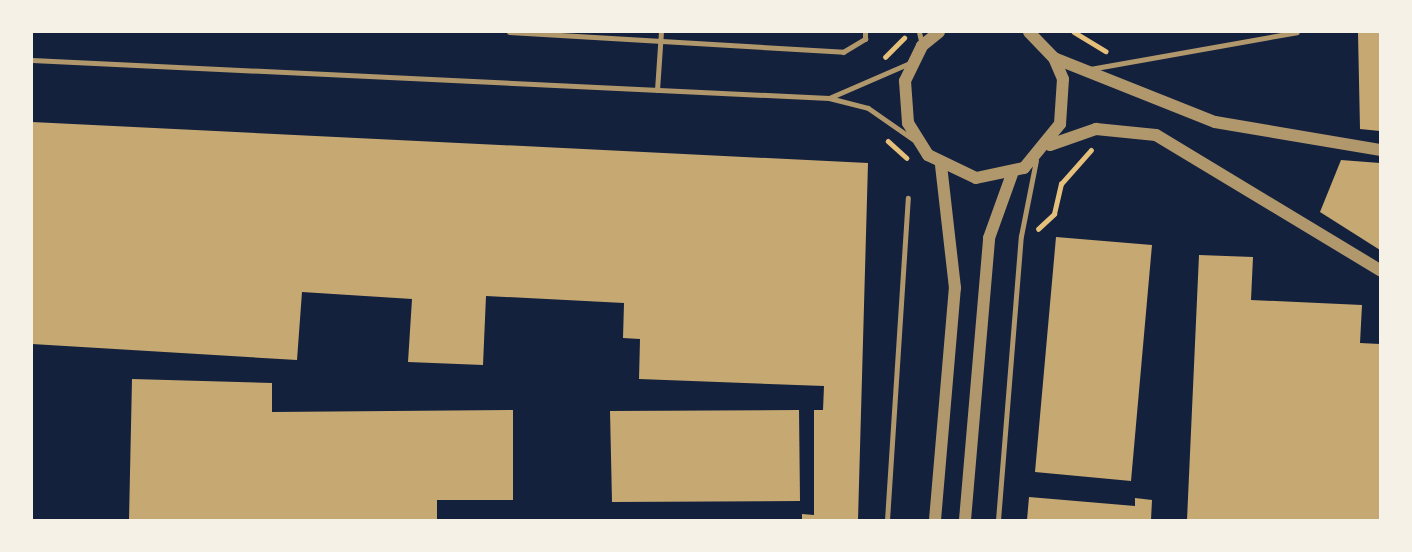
<!DOCTYPE html>
<style>
body{margin:0}
#map{position:relative;width:1412px;height:552px;overflow:hidden;background:#14213d;font-family:"Golos Text",sans-serif}
div>[style]{position:absolute}
[style*='--x']{left:calc(var(--x)*1px);top:calc(var(--y)*1px);width:calc(var(--w)*1px);rotate:calc(var(--a)*1deg)}
.building>*{inset:0;background:#c6a872}
.path>*{height:4.5px;margin:-2.25px;padding:0 2.25px;transform-origin:2.25px;border-radius:2.25px;background:#e5c07b}
.service>*{height:5px;margin:-2.5px;padding:0 2.5px;transform-origin:2.5px;border-radius:2.5px;background:#b1986c}
.tertiary>*{height:12px;margin:-6px;padding:0 6px;transform-origin:6px;border-radius:6px;background:#b1986c}
span{translate:-50% -50%;white-space:nowrap;text-align:center;line-height:1.15;-webkit-text-stroke:7px #f6f1e7;paint-order:stroke}
.frame{position:absolute;inset:0;border:33px solid #f6f1e7;pointer-events:none}
</style>
<div id="map">
<div class="building">
<i style="clip-path:polygon(1380px 32px,1380px 131px,1360px 129px,1358px 33px)"></i>
<i style="clip-path:polygon(32px 122px,868px 163px,858px 520px,802px 520px,802px 514px,814px 515px,814px 410px,823px 410px,824px 386px,639px 379px,640px 339px,623px 338px,624px 303px,486px 296px,483px 365px,408px 362px,412px 299px,302px 292px,297px 360px,32px 344px)"></i>
<i style="clip-path:polygon(1341px 160px,1380px 163px,1380px 250px,1320px 212px)"></i>
<i style="clip-path:polygon(1056px 237px,1152px 245px,1131px 481px,1035px 472px)"></i>
<i style="clip-path:polygon(1199px 255px,1253px 257px,1251px 300px,1362px 305px,1360px 343px,1380px 344px,1380px 520px,1187px 520px)"></i>
<i style="clip-path:polygon(132px 379px,272px 383px,272px 412px,513px 410px,513px 500px,437px 500px,437px 520px,129px 520px)"></i>
<i style="clip-path:polygon(799px 410px,800px 501px,612px 502px,610px 411px)"></i>
<i style="clip-path:polygon(1029px 497px,1135px 506px,1135px 498px,1152px 500px,1151px 520px,1027px 520px)"></i>
</div>
<div class="path">
<i style="--x:1074;--y:32;--w:37;--a:31"></i>
<i style="--x:885;--y:57;--w:27;--a:-45"></i>
<i style="--x:888;--y:141;--w:25;--a:42"></i>
<i style="--x:1038;--y:229;--w:22;--a:-43"></i>
<i style="--x:1054;--y:214;--w:31;--a:-77"></i>
<i style="--x:1061;--y:184;--w:45;--a:-48.6"></i>
</div>
<div class="service">
<i style="--x:509;--y:32;--w:335;--a:3.4"></i>
<i style="--x:843;--y:52;--w:26;--a:-31"></i>
<i style="--x:865;--y:39;--w:7;--a:-90"></i>
<i style="--x:919;--y:32;--w:13;--a:77"></i>
<i style="--x:32;--y:60;--w:798;--a:2.73"></i>
<i style="--x:829;--y:98;--w:40;--a:14.4"></i>
<i style="--x:868;--y:108;--w:56;--a:34.8"></i>
<i style="--x:1090;--y:69;--w:210;--a:-10.1"></i>
<i style="--x:657;--y:90;--w:58;--a:-86.1"></i>
<i style="--x:829;--y:98;--w:88;--a:-23.4"></i>
<i style="--x:887;--y:520;--w:323;--a:-86.3"></i>
<i style="--x:998;--y:520;--w:285;--a:-85.4"></i>
<i style="--x:1021;--y:236;--w:77;--a:-78.8"></i>
</div>
<div class="tertiary">
<i style="--x:939;--y:32;--w:22;--a:141"></i>
<i style="--x:922;--y:46;--w:39;--a:116"></i>
<i style="--x:905;--y:81;--w:42;--a:85.9"></i>
<i style="--x:908;--y:123;--w:38;--a:58"></i>
<i style="--x:928;--y:155;--w:53;--a:25.6"></i>
<i style="--x:976;--y:178;--w:49;--a:-11.8"></i>
<i style="--x:1024;--y:168;--w:57;--a:-50.7"></i>
<i style="--x:1060;--y:124;--w:45;--a:-86.2"></i>
<i style="--x:1063;--y:79;--w:23;--a:-113"></i>
<i style="--x:1054;--y:58;--w:36;--a:-134"></i>
<i style="--x:1054;--y:58;--w:173;--a:21.7"></i>
<i style="--x:1215;--y:122;--w:167;--a:9.6"></i>
<i style="--x:1050;--y:145;--w:49;--a:-19.2"></i>
<i style="--x:1096;--y:129;--w:60;--a:5.7"></i>
<i style="--x:1156;--y:135;--w:262;--a:31.1"></i>
<i style="--x:935;--y:520;--w:233;--a:-85.1"></i>
<i style="--x:955;--y:288;--w:123;--a:-96.5"></i>
<i style="--x:965;--y:520;--w:283;--a:-85.1"></i>
<i style="--x:989;--y:238;--w:68;--a:-70.2"></i>
</div>
<div class="frame"></div>
</div>
